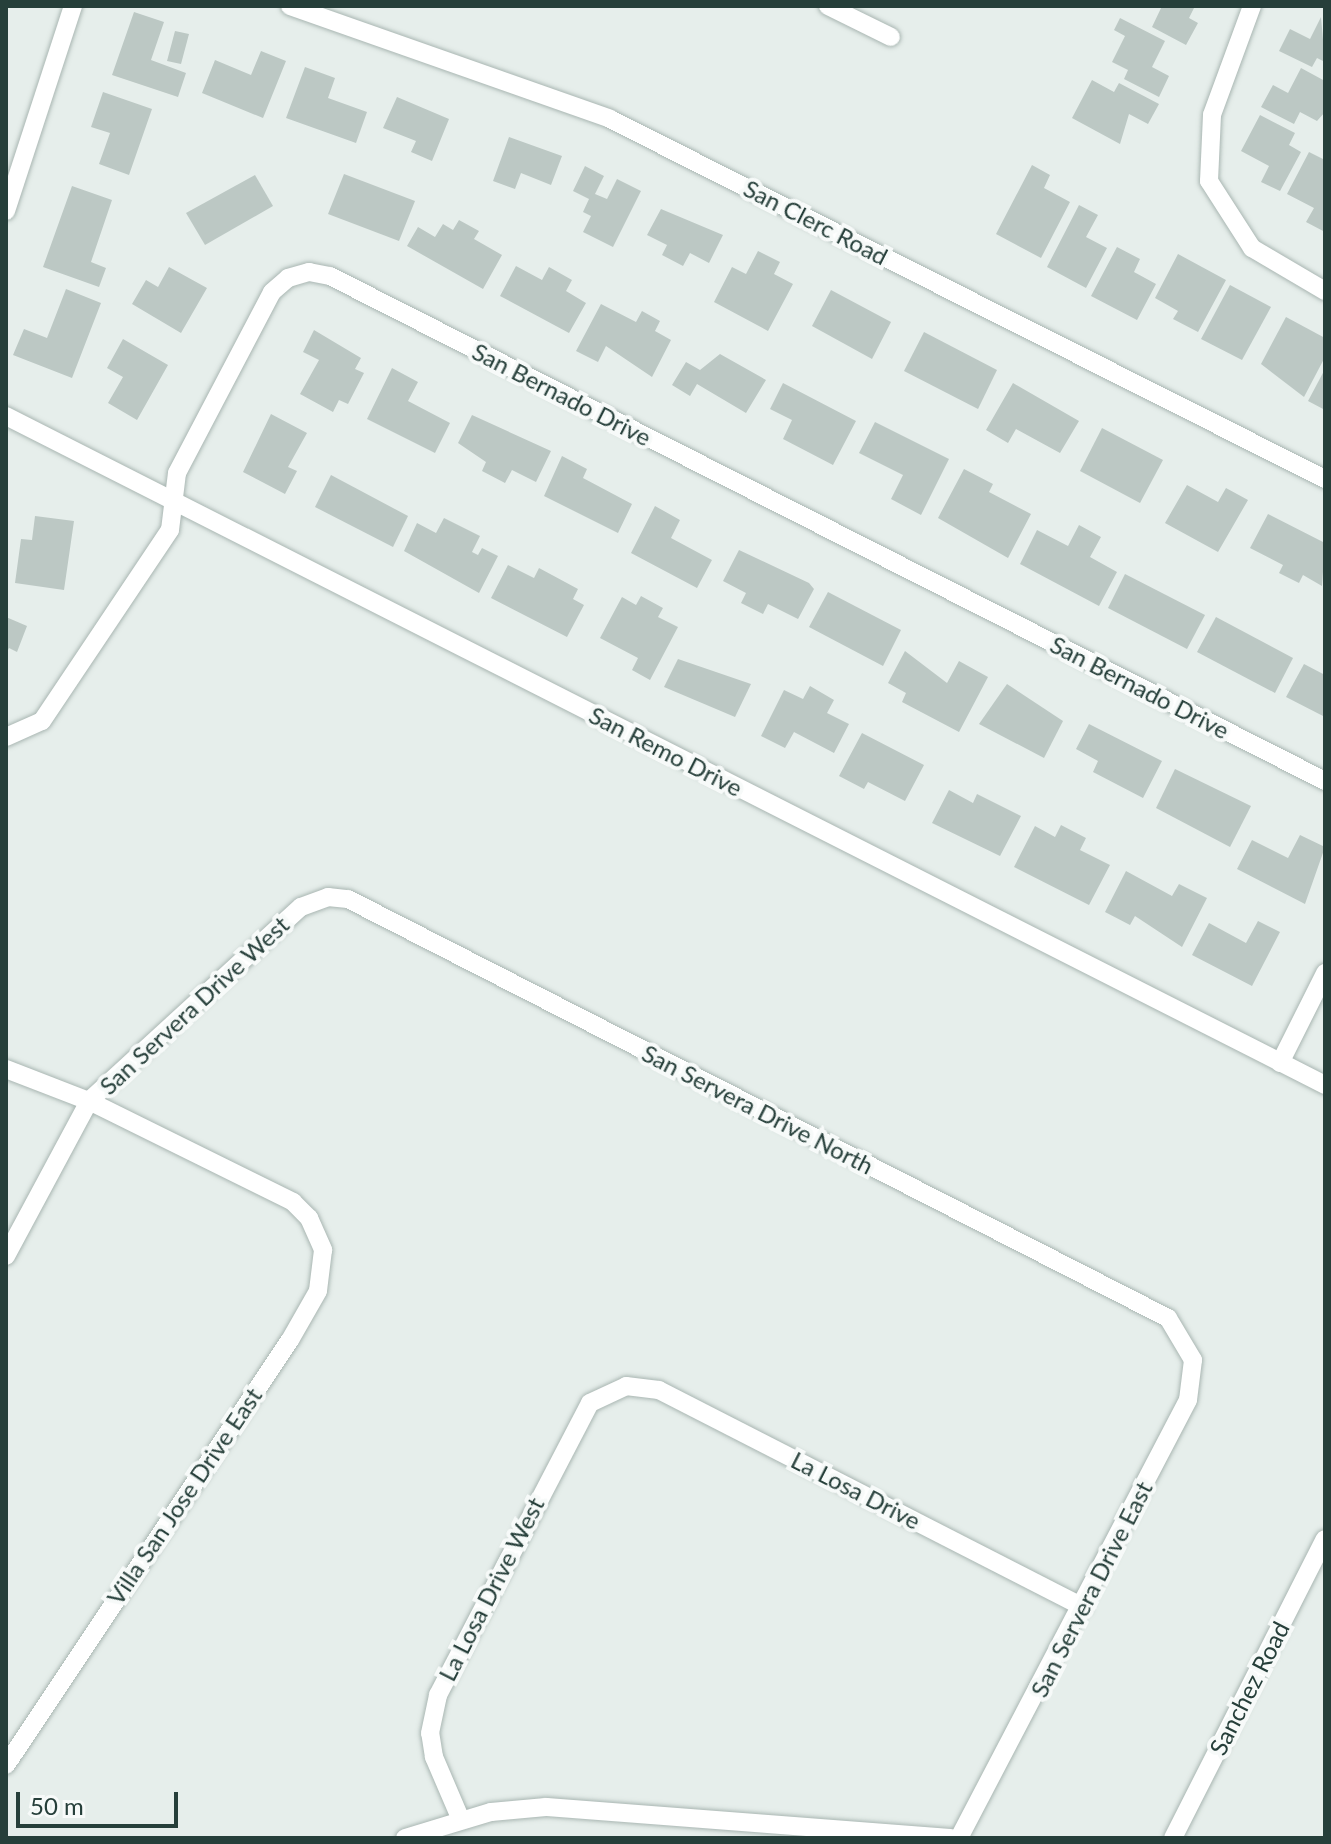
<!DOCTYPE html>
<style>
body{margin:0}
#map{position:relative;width:1331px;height:1844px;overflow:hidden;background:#e6eeeb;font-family:Lato,sans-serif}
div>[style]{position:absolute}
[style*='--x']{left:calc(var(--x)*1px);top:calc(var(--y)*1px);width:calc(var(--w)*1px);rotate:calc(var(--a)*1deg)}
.building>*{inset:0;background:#bcc8c4}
.roads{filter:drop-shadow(0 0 2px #a9b6b2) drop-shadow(0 0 2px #a9b6b2)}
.minor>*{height:18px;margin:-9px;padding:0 9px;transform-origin:9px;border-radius:9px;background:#fff}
span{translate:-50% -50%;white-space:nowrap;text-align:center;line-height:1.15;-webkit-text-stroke:8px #f7faf9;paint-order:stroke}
.street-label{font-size:24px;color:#263f3a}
.frame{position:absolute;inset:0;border:8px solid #263f3a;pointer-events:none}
.scale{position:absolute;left:16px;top:1792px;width:162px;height:36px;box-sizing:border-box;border:4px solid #263f3a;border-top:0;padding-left:10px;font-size:24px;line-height:28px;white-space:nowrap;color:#263f3a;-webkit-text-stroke:6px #f7faf9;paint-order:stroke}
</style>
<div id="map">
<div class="building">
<i style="clip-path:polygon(1162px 6px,1195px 6px,1189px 18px,1198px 23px,1186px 45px,1152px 27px)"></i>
<i style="clip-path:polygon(134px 12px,164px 22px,151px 60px,186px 73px,178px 97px,112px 75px)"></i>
<i style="clip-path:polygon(1321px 17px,1325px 62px,1317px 58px,1312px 67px,1279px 51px,1290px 29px,1310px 39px)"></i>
<i style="clip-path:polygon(1120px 18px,1165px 41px,1152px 67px,1169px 76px,1159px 97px,1124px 79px,1128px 70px,1112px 62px,1125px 36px,1114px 30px)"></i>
<i style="clip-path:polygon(175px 31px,189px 34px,181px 64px,167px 61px)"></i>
<i style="clip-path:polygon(261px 51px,286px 61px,263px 118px,202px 93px,215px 60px,251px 75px)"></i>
<i style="clip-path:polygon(305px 67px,335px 78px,328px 98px,367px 112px,356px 143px,286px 118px)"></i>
<i style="clip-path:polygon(1301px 68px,1325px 81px,1325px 112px,1317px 121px,1300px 112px,1294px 124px,1261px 107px,1273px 85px,1288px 93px)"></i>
<i style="clip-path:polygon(1092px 80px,1114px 92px,1119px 83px,1159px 104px,1148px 124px,1129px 114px,1120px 144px,1072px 118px)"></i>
<i style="clip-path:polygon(103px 92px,152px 109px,129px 175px,99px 164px,110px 133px,91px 127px)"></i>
<i style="clip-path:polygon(397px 97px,449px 119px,432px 161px,411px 152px,416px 141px,383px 128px)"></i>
<i style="clip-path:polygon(1260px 115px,1295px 133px,1289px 145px,1301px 152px,1280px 191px,1261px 182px,1269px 166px,1241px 151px)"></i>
<i style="clip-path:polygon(509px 137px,562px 156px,551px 185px,521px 173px,515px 189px,493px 181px)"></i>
<i style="clip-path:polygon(1309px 152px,1325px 160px,1325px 232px,1306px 222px,1314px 208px,1287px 194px)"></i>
<i style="clip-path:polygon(1032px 165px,1050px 175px,1044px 188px,1070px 202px,1041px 258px,996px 234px)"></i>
<i style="clip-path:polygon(585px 166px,604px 176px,595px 194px,607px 199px,617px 179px,641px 191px,613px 247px,583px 232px,591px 216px,583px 212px,589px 199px,573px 191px)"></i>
<i style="clip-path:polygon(344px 174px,415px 201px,399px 241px,328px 214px)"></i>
<i style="clip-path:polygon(255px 175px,273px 206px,205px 245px,186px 213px)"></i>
<i style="clip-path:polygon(72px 186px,112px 200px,91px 262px,106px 268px,99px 287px,43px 267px)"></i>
<i style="clip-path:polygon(1079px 205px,1098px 215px,1086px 237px,1107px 248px,1086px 288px,1047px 267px)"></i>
<i style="clip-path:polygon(661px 209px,723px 235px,709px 263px,690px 253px,683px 266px,662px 255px,667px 245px,647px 235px)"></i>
<i style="clip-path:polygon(459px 220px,479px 231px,474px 239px,502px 255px,483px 289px,407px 246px,418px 227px,435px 237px,443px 224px,453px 230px)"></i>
<i style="clip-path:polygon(1117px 247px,1140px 259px,1134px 272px,1156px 284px,1137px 320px,1091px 296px)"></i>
<i style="clip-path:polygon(758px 251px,780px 262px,774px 274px,793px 284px,768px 331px,714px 302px,732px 267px,746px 274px)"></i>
<i style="clip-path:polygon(1178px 254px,1226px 280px,1198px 332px,1173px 319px,1178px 311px,1155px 298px)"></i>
<i style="clip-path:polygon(516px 266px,542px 280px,549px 267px,572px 280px,566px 291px,586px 303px,569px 333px,500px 296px)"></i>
<i style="clip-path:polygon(169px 267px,207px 288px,181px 333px,132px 304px,146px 280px,158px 287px)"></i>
<i style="clip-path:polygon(1230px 285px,1271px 307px,1242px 360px,1201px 339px)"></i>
<i style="clip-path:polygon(66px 289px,101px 303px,72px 378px,13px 355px,24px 329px,47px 338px)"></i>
<i style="clip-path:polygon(831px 290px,891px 322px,872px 359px,812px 326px)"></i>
<i style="clip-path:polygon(601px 304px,636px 322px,642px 311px,660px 321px,655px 331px,671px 340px,652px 377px,606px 346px,598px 362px,576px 351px)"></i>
<i style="clip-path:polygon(1286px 317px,1325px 338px,1325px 357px,1304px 397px,1261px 364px)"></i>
<i style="clip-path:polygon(314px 330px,361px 358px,355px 369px,364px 373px,348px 404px,339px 400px,333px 412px,300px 394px,319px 360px,303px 352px)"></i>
<i style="clip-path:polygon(924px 332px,997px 370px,978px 409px,904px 371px)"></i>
<i style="clip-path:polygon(123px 339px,168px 365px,137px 420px,108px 403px,123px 377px,107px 368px)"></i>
<i style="clip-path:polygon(720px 354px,766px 380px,746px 413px,697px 384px,690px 396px,672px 385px,686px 362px,700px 370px)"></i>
<i style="clip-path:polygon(392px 368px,418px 382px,408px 401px,450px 423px,435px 453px,367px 419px)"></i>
<i style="clip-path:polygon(1325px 369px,1325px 410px,1308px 401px)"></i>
<i style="clip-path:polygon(783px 383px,856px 421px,833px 465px,783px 439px,792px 420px,770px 409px)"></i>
<i style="clip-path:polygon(1013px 383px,1079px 421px,1060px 453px,1016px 429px,1008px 443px,986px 430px)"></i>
<i style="clip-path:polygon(271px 414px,307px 433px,288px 467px,297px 471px,285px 494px,243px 472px)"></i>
<i style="clip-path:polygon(472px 415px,551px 451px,536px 482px,512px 470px,505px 483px,482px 471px,486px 462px,458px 443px)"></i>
<i style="clip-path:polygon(875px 422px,949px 459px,921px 515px,891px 499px,903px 475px,859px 453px)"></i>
<i style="clip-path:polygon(1102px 428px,1163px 460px,1140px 503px,1080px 471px)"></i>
<i style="clip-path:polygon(562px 456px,587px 469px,583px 478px,632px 504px,618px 533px,544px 496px)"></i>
<i style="clip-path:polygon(964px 469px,993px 484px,989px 492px,1031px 514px,1008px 558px,938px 518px)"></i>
<i style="clip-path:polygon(331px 475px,408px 516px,393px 547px,315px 507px)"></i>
<i style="clip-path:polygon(1187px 485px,1218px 502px,1226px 488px,1248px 500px,1218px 552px,1165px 523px)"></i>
<i style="clip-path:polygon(655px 506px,680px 520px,671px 538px,712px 560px,697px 588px,631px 553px)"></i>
<i style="clip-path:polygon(1268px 514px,1325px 543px,1322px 586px,1303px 575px,1299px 583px,1279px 573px,1283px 565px,1250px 548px)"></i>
<i style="clip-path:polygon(35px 516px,74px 521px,64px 590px,15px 583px,21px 539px,32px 540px)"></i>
<i style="clip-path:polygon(444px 518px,480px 536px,472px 552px,478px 555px,482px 548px,498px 556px,479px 593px,404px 551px,417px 523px,436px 533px)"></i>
<i style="clip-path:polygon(1079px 525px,1101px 537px,1090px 557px,1117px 572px,1099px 606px,1020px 564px,1037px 530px,1068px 546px)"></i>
<i style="clip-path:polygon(739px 550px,809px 583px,814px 589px,798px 619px,768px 604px,763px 614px,741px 603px,746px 593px,723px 581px)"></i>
<i style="clip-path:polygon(508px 565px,534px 578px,539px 568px,578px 589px,573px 599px,584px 605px,567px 637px,491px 598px)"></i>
<i style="clip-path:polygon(1125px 574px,1205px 615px,1187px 649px,1108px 608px)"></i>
<i style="clip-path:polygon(828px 592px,901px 630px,883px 666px,809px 627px)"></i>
<i style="clip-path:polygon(641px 596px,663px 608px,658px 617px,678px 627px,650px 680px,632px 670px,638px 658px,600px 638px,622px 597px,636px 605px)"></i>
<i style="clip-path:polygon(6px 617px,27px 626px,17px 652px,9px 648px,6px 654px)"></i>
<i style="clip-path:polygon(1216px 617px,1293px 658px,1275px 693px,1197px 652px)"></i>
<i style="clip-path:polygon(905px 651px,947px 683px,959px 661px,988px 677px,959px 732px,902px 702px,906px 693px,888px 683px)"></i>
<i style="clip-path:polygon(678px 659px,751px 684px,735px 717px,664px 687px)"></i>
<i style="clip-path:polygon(1304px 664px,1325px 675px,1325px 717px,1286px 697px)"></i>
<i style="clip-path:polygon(1007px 684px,1063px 721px,1044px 758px,979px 724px)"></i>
<i style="clip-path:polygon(810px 686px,834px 700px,827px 713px,849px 724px,834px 753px,794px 732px,785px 748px,761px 736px,784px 690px,803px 699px)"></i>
<i style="clip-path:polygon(1089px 724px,1162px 761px,1143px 798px,1093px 772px,1098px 761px,1076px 749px)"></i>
<i style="clip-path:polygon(862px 733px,924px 765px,905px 801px,868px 782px,864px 789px,839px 776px)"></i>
<i style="clip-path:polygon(1175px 769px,1251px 806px,1230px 847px,1156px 808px)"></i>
<i style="clip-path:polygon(949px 790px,973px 803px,977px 794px,1021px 816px,1000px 856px,932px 823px)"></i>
<i style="clip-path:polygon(1061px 825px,1086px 838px,1080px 850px,1110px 865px,1089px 905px,1014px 867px,1035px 826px,1055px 837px)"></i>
<i style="clip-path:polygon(1300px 835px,1325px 847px,1305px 904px,1237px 869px,1252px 840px,1288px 858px)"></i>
<i style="clip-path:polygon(1126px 871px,1172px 896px,1179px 884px,1207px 898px,1182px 947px,1135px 916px,1130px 925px,1105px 912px)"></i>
<i style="clip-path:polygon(1258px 921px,1280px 932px,1252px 986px,1192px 955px,1209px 923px,1246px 943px)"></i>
</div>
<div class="roads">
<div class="minor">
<i style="--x:290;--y:6;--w:339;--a:19.4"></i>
<i style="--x:610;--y:119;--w:801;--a:26.73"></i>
<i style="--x:828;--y:6;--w:70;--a:26.2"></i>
<i style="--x:1252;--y:6;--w:116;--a:110.2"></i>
<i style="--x:1212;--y:115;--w:66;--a:92.6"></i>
<i style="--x:1209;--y:181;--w:80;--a:57.3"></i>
<i style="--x:1252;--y:248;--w:85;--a:30.5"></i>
<i style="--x:6;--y:211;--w:216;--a:-71.9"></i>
<i style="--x:6;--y:416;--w:1479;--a:26.89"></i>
<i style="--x:6;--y:737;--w:39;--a:-24"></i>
<i style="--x:42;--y:721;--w:230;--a:-56.2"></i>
<i style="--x:170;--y:530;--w:57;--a:-83"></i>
<i style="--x:177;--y:473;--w:204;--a:-62.3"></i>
<i style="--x:272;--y:292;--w:21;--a:-41"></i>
<i style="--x:288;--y:278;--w:22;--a:-16"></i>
<i style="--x:309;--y:272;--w:21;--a:11"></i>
<i style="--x:330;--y:276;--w:1116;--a:26.91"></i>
<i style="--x:1280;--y:1063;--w:101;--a:-63.4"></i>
<i style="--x:6;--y:1069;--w:89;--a:21.1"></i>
<i style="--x:89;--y:1101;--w:228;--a:26.3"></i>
<i style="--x:293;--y:1202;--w:23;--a:45"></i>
<i style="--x:309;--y:1218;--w:35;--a:66"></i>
<i style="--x:323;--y:1250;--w:41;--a:97"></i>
<i style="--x:318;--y:1291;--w:56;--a:119.7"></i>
<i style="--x:290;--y:1340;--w:511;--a:123.75"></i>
<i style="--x:6;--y:1256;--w:176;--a:-61.8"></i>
<i style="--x:89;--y:1101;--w:287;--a:-42.5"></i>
<i style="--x:301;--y:907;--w:29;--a:-20"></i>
<i style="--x:328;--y:897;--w:20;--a:6"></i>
<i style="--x:348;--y:899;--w:921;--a:27.07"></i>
<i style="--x:1168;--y:1318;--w:49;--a:59.2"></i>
<i style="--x:1193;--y:1360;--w:40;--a:97.1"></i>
<i style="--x:1188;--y:1400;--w:494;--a:117.6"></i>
<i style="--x:461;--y:1820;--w:69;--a:-113.2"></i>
<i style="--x:434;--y:1757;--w:24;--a:-99"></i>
<i style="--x:430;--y:1733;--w:39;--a:-78"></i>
<i style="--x:438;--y:1695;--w:329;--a:-62.5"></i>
<i style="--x:590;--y:1403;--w:40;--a:-25"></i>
<i style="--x:626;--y:1386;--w:33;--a:7"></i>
<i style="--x:659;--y:1390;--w:476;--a:27.1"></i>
<i style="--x:405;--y:1838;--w:90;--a:-16.8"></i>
<i style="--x:491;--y:1812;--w:55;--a:-5.2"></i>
<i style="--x:546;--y:1807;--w:406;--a:4.4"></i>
<i style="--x:1173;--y:1838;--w:335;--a:-63.1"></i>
</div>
</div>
<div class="street-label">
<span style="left:816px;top:222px;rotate:27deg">San Clerc Road</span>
<span style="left:562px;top:394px;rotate:27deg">San Bernado Drive</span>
<span style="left:1140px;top:687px;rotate:27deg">San Bernado Drive</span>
<span style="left:666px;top:751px;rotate:27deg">San Remo Drive</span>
<span style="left:194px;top:1005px;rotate:-43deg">San Servera Drive West</span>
<span style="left:758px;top:1109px;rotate:27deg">San Servera Drive North</span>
<span style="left:856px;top:1490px;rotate:27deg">La Losa Drive</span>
<span style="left:184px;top:1496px;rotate:-56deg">Villa San Jose Drive East</span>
<span style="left:491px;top:1589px;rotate:-63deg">La Losa Drive West</span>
<span style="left:1091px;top:1589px;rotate:-63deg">San Servera Drive East</span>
<span style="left:1249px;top:1688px;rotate:-63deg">Sanchez Road</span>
</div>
<div class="frame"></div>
<div class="scale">50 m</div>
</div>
